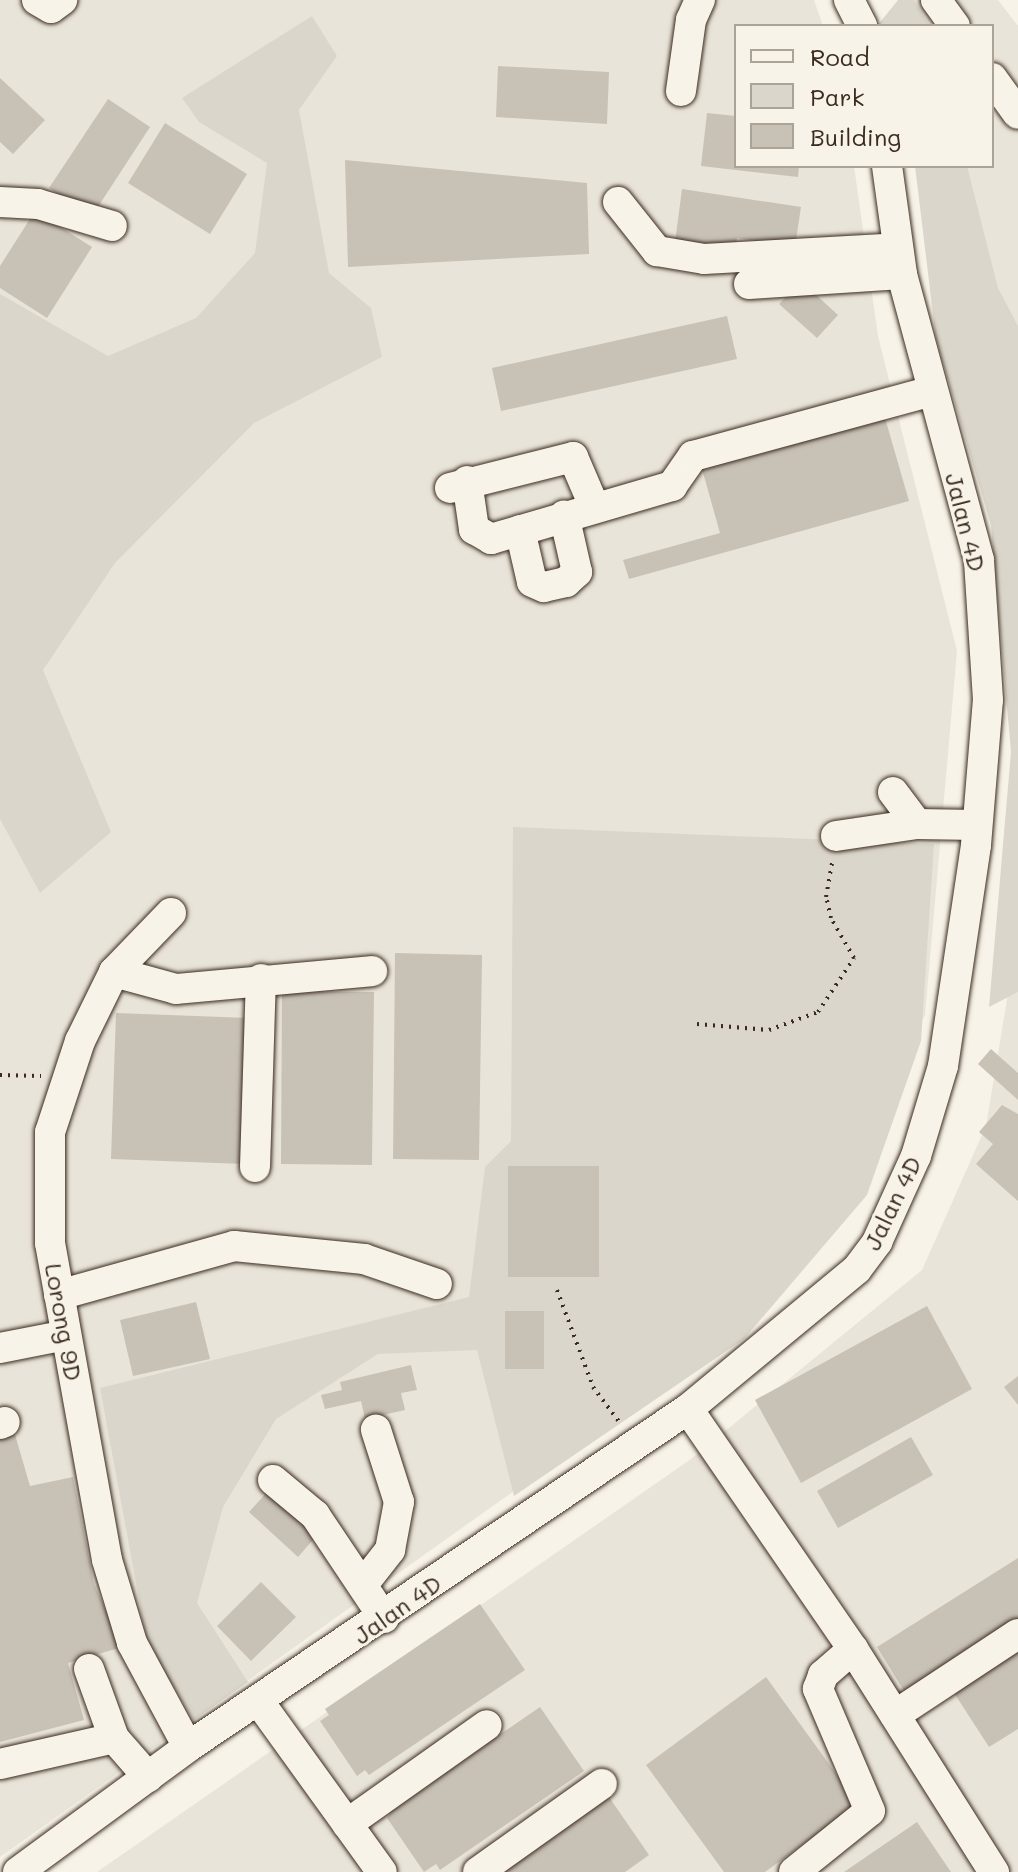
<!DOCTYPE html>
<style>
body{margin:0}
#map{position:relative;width:1018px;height:1872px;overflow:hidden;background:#f7f3e8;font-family:Mali,sans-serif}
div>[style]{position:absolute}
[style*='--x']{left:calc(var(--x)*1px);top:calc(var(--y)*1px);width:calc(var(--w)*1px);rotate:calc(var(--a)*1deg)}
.built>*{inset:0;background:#e9e4d9}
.green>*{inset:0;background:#dbd6cb}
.building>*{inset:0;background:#c8c1b6}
.path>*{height:4px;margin-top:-2px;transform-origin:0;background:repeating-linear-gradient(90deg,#3b2a1e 0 2px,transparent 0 8px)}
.roads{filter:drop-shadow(0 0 2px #3b2a1e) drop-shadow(0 0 2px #3b2a1e)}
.minor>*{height:30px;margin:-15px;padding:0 15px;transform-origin:15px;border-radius:15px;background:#f7f3e8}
span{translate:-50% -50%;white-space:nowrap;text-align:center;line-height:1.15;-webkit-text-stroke:6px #f7f3e8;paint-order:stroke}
.street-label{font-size:24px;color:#3b2a1e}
.legend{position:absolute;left:734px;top:24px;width:260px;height:144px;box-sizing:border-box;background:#f7f3e8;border:2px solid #aca397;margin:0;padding:10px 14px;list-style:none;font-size:24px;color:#3b2a1e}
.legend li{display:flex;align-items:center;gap:16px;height:40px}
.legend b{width:40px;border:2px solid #aca397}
</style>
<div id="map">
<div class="built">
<i style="clip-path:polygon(0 0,814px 0,823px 26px,736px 26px,736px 166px,854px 166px,878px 336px,957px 651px,925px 1015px,835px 1199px,716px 1347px,0 1857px)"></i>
<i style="clip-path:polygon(900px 0,998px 0,1018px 26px,1018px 486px,937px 166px,992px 166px,992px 26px,908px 26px)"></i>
<i style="clip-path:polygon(1018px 933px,1018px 1872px,97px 1872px,691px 1459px,922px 1270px,986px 1126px)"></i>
</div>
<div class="green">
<i style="clip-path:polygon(898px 0,914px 0,930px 26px,877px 26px)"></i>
<i style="clip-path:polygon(312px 16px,337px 56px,299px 110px,329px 273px,371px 308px,382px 357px,254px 423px,115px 563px,43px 670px,111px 832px,40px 893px,0 819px,0 294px,108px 356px,196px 318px,255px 253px,267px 163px,199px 122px,182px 98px)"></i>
<i style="clip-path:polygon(915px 166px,967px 166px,998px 288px,1018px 326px,1018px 992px,989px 1007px,1011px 752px,991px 525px,936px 339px)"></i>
<i style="clip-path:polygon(513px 827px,934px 844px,921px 1041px,867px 1195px,744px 1339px,514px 1496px,477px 1350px,378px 1354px,276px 1419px,223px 1507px,197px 1603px,248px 1682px,194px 1720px,147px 1643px,100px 1388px,469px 1297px,485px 1167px,511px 1141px)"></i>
</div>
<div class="building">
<i style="clip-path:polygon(498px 66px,609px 72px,607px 124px,496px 117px)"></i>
<i style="clip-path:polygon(0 78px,45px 120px,13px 154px,0 142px)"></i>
<i style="clip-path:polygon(108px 99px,150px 127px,92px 216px,49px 188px)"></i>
<i style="clip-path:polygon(707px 113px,736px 116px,736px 166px,799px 166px,798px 177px,701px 166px)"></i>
<i style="clip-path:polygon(165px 123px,247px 174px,210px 234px,128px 183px)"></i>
<i style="clip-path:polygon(345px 160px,587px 183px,589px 254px,348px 267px)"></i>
<i style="clip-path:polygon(682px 189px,801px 207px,795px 247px,737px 238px,735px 251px,675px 242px)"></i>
<i style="clip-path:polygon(35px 211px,92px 247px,47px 318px,0 288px,0 266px)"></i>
<i style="clip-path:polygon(801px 281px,838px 315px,817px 338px,779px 304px)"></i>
<i style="clip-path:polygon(727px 316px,737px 359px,501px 411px,492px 368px)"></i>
<i style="clip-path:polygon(883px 411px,909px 501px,629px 579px,623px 560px,720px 533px,700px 462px)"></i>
<i style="clip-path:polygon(395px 953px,482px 955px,479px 1160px,393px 1159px)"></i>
<i style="clip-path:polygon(282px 991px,374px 992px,372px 1165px,281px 1164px)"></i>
<i style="clip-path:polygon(116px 1013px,249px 1018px,244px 1164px,111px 1159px)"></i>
<i style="clip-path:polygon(991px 1049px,1018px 1073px,1018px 1100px,978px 1064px)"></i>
<i style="clip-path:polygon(1002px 1105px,1018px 1114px,1018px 1201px,976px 1164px,993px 1144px,979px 1132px)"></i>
<i style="clip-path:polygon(508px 1166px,599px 1166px,599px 1277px,508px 1277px)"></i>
<i style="clip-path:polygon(196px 1302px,210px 1359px,133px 1376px,120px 1320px)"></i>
<i style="clip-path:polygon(927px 1306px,972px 1389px,801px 1483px,755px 1400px)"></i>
<i style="clip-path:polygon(505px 1311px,544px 1311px,544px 1369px,505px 1369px)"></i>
<i style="clip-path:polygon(411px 1365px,417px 1390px,401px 1393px,405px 1410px,365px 1419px,361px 1401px,325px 1409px,321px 1395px,342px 1390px,340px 1382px)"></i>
<i style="clip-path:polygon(1018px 1376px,1018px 1405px,1004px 1387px)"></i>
<i style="clip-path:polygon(14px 1431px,30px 1486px,73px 1477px,94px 1584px,122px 1647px,68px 1663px,84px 1720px,0 1742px,0 1434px)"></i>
<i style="clip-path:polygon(911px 1437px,933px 1475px,838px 1528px,817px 1491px)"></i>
<i style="clip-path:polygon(269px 1490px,318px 1534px,298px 1557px,249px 1512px)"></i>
<i style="clip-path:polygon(1018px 1558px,1018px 1619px,904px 1691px,877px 1647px)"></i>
<i style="clip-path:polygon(261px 1582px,296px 1617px,251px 1661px,217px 1626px)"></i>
<i style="clip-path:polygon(480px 1604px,525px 1670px,369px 1775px,365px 1770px,357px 1776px,320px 1721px,329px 1715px,325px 1709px)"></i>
<i style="clip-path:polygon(1018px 1637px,1018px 1729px,989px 1747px,947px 1682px)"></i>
<i style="clip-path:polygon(766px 1677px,858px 1804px,765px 1872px,724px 1872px,646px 1765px)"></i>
<i style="clip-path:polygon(540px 1707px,584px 1771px,440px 1870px,436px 1864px,424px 1872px,387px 1818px,394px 1807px)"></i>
<i style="clip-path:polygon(607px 1794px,649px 1855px,625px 1872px,494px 1872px)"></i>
<i style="clip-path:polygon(917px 1822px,951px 1872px,844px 1872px)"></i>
</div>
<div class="path">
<i style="--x:697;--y:1024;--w:72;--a:4.8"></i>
<i style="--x:769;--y:1030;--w:52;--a:-20.2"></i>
<i style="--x:818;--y:1012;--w:65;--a:-56.3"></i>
<i style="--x:854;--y:958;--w:46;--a:-119.9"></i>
<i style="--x:831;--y:918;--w:22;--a:-103"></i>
<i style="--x:826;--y:897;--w:36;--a:-80"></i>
<i style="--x:0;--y:1075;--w:41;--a:1.4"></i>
<i style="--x:557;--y:1290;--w:103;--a:69.6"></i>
<i style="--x:593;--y:1387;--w:45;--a:53.1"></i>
</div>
<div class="roads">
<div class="minor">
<i style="--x:37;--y:0;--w:16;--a:30"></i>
<i style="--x:51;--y:8;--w:14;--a:-36"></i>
<i style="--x:849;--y:0;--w:29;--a:63"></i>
<i style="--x:936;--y:0;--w:32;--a:54"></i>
<i style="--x:992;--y:78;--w:44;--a:54.2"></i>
<i style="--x:681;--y:91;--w:72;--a:-82"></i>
<i style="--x:691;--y:20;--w:22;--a:-66"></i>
<i style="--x:0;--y:202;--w:38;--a:3"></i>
<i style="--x:38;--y:204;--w:77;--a:16.6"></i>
<i style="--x:618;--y:202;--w:63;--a:51.5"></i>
<i style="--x:657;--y:251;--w:48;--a:9.7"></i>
<i style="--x:704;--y:259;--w:194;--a:-3.2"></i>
<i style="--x:749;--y:284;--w:153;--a:-3.7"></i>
<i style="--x:467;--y:481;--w:49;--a:81.7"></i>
<i style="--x:474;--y:529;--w:20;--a:30"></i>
<i style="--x:491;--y:539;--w:189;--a:-16.3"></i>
<i style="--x:672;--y:486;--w:37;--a:-55"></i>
<i style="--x:693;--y:456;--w:248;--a:-15.2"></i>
<i style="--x:450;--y:488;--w:127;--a:-14.1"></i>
<i style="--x:573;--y:457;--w:53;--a:66.8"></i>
<i style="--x:520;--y:530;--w:53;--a:77"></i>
<i style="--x:532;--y:582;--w:13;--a:23"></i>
<i style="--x:544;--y:587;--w:23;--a:-13"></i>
<i style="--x:566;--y:582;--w:15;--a:-42"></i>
<i style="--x:577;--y:572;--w:58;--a:-102.8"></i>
<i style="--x:893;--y:792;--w:40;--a:53"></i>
<i style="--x:836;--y:836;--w:82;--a:-8.4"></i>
<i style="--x:917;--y:824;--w:60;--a:1"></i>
<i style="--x:171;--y:913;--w:82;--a:134"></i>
<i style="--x:114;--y:972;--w:77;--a:116.2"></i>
<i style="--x:80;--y:1041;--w:96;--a:108.2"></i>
<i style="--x:50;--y:1132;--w:111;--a:90"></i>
<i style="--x:50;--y:1243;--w:322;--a:79.8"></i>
<i style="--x:107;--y:1560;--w:87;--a:73.2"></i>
<i style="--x:132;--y:1643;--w:118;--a:61.7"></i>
<i style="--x:114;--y:972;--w:64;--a:15.3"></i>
<i style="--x:176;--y:989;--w:197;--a:-5.2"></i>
<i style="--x:255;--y:1167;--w:188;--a:-88.2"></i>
<i style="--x:59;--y:1295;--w:182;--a:-15.6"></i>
<i style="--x:234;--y:1246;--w:131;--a:5.7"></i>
<i style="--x:364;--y:1259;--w:77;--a:18.9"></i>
<i style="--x:0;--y:1348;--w:67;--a:-11.1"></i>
<i style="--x:688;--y:1409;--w:291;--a:55.5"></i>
<i style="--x:853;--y:1649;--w:264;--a:57.7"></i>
<i style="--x:0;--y:1424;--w:5;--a:-22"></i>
<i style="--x:273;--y:1480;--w:55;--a:39.8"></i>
<i style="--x:315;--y:1515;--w:124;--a:56.2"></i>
<i style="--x:365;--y:1582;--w:41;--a:-52"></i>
<i style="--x:390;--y:1550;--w:49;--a:-79.4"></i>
<i style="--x:399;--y:1502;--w:76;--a:-107.7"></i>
<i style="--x:89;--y:1669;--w:73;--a:70.1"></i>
<i style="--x:114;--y:1738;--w:52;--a:48.9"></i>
<i style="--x:260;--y:1703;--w:208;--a:54.2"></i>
<i style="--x:895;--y:1715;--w:147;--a:-33.4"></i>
<i style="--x:0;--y:1764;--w:117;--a:-12.8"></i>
<i style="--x:347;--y:1824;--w:171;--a:-35.3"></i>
<i style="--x:18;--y:1872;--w:211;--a:-36.3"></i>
<i style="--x:188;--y:1747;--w:604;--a:-34.06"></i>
<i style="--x:688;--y:1409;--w:219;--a:-39.6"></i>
<i style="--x:857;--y:1269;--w:34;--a:-53"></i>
<i style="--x:877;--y:1242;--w:94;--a:-65.6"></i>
<i style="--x:916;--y:1156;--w:94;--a:-73.3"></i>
<i style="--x:943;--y:1066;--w:223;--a:-81.5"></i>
<i style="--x:976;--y:845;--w:145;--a:-85.3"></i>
<i style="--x:988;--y:700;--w:140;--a:-93.7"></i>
<i style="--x:979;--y:560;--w:296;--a:-105.1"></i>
<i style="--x:902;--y:274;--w:109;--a:-97.9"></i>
<i style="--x:478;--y:1872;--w:152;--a:-35.4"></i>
<i style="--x:794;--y:1872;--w:97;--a:-38.8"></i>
<i style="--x:870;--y:1811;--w:133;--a:-113.1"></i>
<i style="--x:818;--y:1689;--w:15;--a:-70"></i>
<i style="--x:823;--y:1675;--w:40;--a:-41"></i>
</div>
</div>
<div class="street-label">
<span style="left:966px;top:522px;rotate:76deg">Jalan 4D</span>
<span style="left:892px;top:1203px;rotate:-64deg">Jalan 4D</span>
<span style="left:64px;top:1322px;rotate:80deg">Lorong 9D</span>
<span style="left:397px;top:1609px;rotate:-35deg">Jalan 4D</span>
</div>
<ul class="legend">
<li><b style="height:10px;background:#f7f3e8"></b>Road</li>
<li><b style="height:22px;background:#dbd6cb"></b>Park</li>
<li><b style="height:22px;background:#c8c1b6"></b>Building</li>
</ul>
</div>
